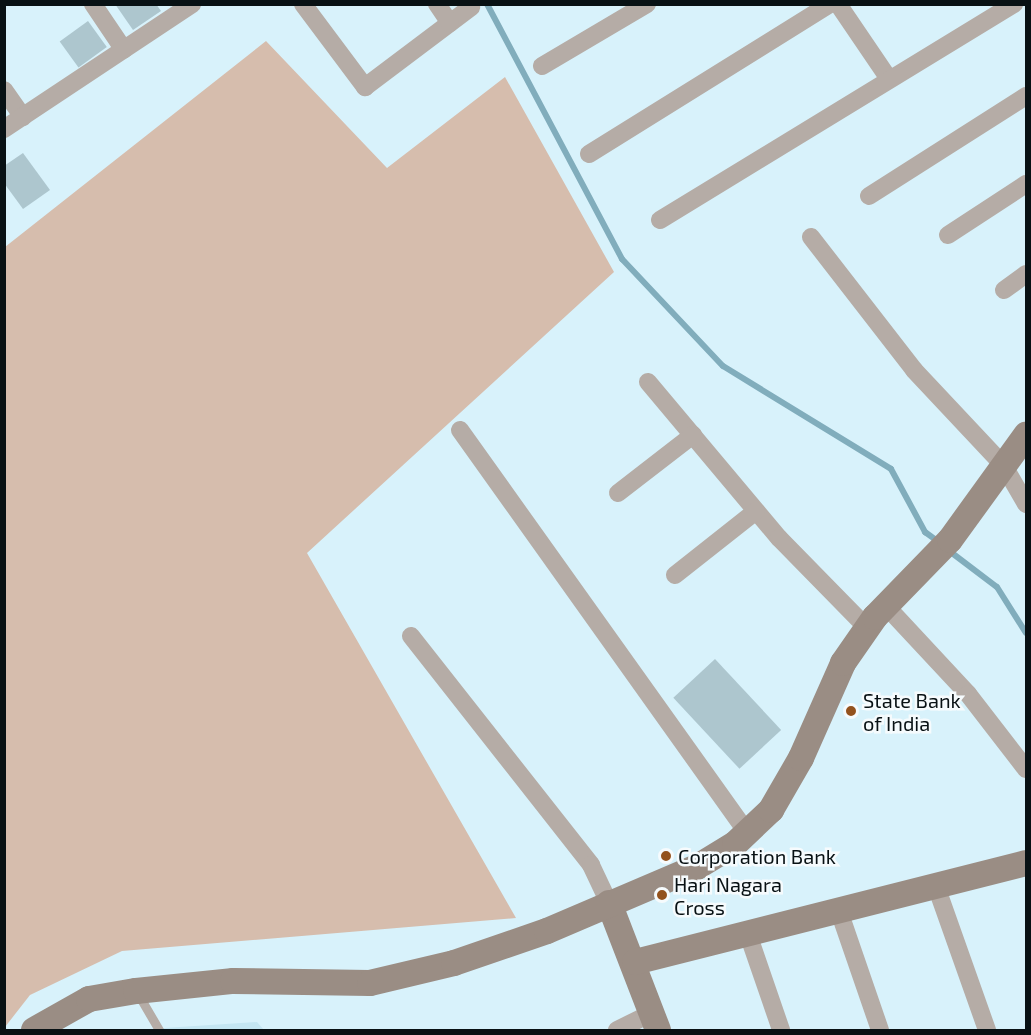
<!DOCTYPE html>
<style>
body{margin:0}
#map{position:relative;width:1031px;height:1035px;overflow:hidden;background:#d8f2fb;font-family:"Exo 2",sans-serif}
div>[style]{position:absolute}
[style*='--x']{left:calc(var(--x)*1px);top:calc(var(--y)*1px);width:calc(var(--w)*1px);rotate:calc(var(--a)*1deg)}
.built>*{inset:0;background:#c4e6f2}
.green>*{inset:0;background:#d6bdad}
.stream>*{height:6px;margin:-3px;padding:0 3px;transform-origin:3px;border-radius:3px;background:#81adbc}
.building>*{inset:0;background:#adc6ce;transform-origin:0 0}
.lane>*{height:9px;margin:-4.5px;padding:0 4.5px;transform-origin:4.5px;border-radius:4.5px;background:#b5aca6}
.street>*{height:18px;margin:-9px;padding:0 9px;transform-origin:9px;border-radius:9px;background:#b5aca6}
.secondary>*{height:26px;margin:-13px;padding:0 13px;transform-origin:13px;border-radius:13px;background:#9a8d84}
.dots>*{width:16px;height:16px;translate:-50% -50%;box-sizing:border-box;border:3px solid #f6fbfd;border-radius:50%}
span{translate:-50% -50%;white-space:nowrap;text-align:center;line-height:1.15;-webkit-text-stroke:5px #f6fbfd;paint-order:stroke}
.poi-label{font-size:20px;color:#081114}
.left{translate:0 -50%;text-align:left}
.frame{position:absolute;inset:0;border:6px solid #081114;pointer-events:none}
</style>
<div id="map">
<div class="built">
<div style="clip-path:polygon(257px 1022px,264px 1030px,134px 1030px)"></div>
</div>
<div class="green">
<div style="clip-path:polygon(266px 41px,387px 168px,505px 77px,614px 272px,307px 553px,516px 918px,122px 951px,30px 995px,5px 1027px,5px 247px)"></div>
</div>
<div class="stream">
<div style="--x:487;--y:4;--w:289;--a:62.1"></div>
<div style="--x:622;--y:259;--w:147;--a:46.7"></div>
<div style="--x:723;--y:366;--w:197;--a:31.5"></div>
<div style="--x:891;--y:469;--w:72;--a:61.6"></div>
<div style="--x:925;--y:532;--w:19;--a:36"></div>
<div style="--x:948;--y:550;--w:61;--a:37.1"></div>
<div style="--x:997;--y:587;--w:54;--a:57.8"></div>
</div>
<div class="building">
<div style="clip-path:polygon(115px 4px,156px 4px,161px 11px,133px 30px)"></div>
<div style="left:88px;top:21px;width:32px;height:35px;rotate:54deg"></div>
<div style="clip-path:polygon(23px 153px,50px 190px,23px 209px,4px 183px,4px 166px)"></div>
<div style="left:715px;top:659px;width:97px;height:57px;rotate:47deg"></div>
</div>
<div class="lane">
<div style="--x:138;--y:994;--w:42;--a:59.7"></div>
</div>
<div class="street">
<div style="--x:93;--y:4;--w:55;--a:56"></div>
<div style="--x:303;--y:4;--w:104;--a:53.2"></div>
<div style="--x:365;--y:87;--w:133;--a:-37"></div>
<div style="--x:437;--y:4;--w:23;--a:56"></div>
<div style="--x:838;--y:4;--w:91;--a:55.8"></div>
<div style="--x:542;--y:66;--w:122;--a:-30.6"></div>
<div style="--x:4;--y:90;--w:33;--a:55"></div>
<div style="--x:4;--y:129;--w:226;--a:-33.6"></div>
<div style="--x:589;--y:154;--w:284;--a:-31.9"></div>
<div style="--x:869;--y:196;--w:186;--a:-32.5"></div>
<div style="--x:660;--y:220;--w:415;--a:-31.4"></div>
<div style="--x:948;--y:235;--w:93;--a:-33.2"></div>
<div style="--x:811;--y:237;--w:168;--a:52.2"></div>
<div style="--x:914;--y:370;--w:132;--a:46.8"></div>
<div style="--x:1004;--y:466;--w:44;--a:59.9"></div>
<div style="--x:1004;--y:290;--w:27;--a:-36"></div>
<div style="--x:648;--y:382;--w:204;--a:50"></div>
<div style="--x:779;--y:538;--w:126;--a:45.6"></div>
<div style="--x:460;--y:430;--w:494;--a:54.5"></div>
<div style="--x:618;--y:493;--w:95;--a:-37.7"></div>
<div style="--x:675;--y:575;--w:103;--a:-38.3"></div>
<div style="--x:887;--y:607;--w:119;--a:47"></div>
<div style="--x:968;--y:694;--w:95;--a:52.3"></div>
<div style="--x:411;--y:636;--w:291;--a:51.8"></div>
<div style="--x:591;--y:865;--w:42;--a:64.7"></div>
<div style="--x:936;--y:886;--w:153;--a:70.5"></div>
<div style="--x:839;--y:911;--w:126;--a:71"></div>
<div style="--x:748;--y:934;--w:102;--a:71"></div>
<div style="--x:617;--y:1030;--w:39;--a:-26"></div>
</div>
<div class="secondary">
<div style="--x:609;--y:903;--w:136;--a:68.9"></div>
<div style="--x:635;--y:962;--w:403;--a:-14.2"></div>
<div style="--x:34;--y:1030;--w:63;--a:-29.4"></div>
<div style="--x:89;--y:999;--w:48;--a:-9.7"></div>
<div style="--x:136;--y:991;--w:98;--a:-5.9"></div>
<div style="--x:233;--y:981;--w:137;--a:0.8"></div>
<div style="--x:370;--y:983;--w:86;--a:-13.4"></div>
<div style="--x:454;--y:963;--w:98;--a:-19"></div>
<div style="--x:547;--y:931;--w:163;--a:-23.1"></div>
<div style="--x:697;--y:867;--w:44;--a:-31.2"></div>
<div style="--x:735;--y:844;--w:50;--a:-43.4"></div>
<div style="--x:771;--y:810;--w:60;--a:-60"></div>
<div style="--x:801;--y:758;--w:104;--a:-66.1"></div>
<div style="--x:843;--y:663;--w:56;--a:-55.2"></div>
<div style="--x:875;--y:617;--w:107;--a:-45.8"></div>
<div style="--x:950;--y:540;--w:130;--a:-54.1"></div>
</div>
<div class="dots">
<div style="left:851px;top:711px;background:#93521d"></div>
<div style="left:666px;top:856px;background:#93521d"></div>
<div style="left:662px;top:895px;background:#93521d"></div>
</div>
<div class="poi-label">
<span class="left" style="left:863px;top:712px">State Bank<br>of India</span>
<span class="left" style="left:678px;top:856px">Corporation Bank</span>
<span class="left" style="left:674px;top:896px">Hari Nagara<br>Cross</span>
</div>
<div class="frame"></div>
</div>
